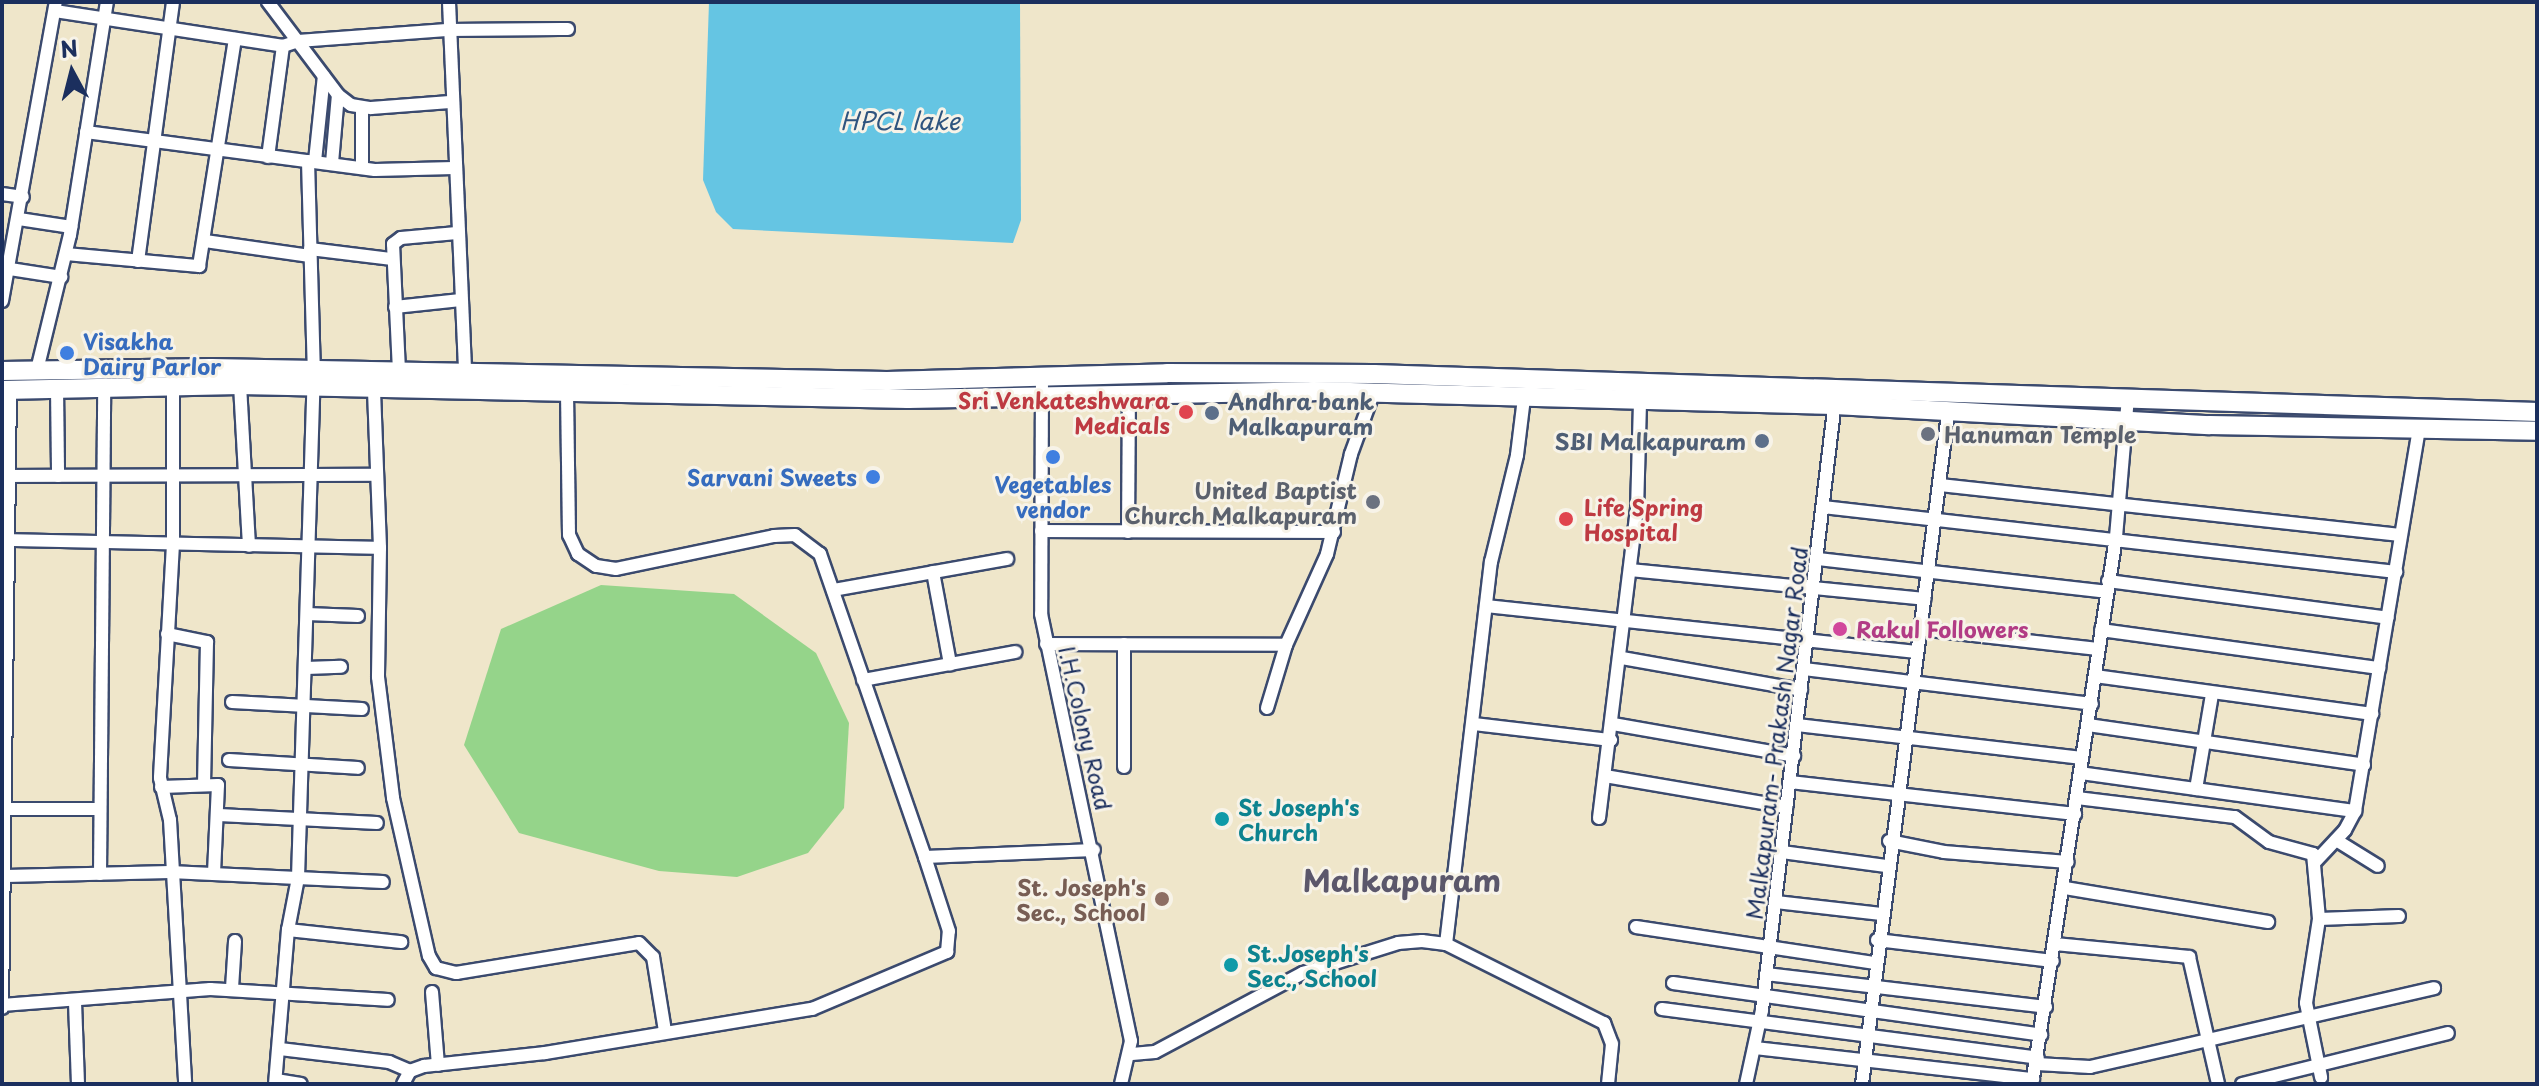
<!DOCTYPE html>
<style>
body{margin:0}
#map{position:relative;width:2539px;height:1086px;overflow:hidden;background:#efe6ca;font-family:"Playpen Sans",sans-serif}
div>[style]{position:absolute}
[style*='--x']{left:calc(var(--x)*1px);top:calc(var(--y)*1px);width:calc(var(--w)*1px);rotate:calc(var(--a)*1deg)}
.green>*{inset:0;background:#95d48a}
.water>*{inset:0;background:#65c5e3}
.roads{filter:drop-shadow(2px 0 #3b4a6e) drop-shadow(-2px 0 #3b4a6e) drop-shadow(0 2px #3b4a6e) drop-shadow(0 -2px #3b4a6e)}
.street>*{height:12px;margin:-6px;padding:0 6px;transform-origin:6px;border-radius:6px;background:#fff}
.secondary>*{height:18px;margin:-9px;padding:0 9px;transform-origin:9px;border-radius:9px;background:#fff}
.dots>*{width:22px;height:22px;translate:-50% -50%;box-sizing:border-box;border:4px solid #f7f3e8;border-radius:50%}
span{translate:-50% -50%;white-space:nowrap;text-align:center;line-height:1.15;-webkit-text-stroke:6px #f7f3e8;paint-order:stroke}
.shop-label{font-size:22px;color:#366cbe;font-weight:700}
.left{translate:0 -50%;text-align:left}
.right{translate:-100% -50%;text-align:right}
.health-label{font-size:22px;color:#be3a42;font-weight:700}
.service-label{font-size:22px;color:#4e5e75;font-weight:700}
.worship-label{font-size:22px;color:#5b616d;font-weight:700}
.hotel-label{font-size:22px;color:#b23c85;font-weight:700}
.street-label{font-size:22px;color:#1b2f5e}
.culture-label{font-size:22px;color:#0d838f;font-weight:700}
.education-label{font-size:22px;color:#785e54;font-weight:700}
.water-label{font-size:24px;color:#2e547f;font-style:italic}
.district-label{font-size:30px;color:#5b576b;font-weight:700}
.frame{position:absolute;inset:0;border:4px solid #1b2f5e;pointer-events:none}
.north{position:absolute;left:32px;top:32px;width:80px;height:80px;-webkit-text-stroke:6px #f7f3e8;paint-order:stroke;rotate:353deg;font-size:22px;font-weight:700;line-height:32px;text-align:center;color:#1b2f5e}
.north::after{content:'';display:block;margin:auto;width:28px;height:36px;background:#1b2f5e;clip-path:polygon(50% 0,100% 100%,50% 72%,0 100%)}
</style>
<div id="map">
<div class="green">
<div style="clip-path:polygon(601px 585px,734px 594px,816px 653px,849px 723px,844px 808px,808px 853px,737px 877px,659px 871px,519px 833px,464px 745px,501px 629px)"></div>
</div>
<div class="water">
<div style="clip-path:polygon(709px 2px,1020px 2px,1021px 220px,1013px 243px,733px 229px,716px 212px,703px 180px)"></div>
</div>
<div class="roads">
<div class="street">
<div style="--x:268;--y:2;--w:116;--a:53"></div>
<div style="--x:338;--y:95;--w:16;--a:38"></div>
<div style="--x:351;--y:105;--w:20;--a:9"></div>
<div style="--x:371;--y:108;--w:79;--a:-4.3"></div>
<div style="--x:449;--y:2;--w:370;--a:87.5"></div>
<div style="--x:55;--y:11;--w:231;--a:8.7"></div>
<div style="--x:283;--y:46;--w:16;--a:-18"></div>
<div style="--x:298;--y:41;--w:149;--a:-4.2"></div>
<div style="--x:447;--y:30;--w:121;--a:-0.5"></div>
<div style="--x:86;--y:132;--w:291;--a:7.5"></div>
<div style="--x:375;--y:170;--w:79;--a:-1.5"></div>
<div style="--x:268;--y:157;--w:112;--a:-82.3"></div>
<div style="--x:308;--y:161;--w:210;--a:88.4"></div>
<div style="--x:315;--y:161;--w:85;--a:-84"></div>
<div style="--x:332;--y:163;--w:68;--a:-85"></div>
<div style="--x:362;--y:168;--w:60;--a:-90"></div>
<div style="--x:2;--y:194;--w:21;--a:8"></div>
<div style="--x:19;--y:219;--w:53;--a:8.7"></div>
<div style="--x:205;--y:241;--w:106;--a:8.1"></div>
<div style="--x:310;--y:249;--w:83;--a:7"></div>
<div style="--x:66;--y:254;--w:134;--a:5.2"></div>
<div style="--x:199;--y:266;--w:230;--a:-81"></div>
<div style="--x:138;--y:261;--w:261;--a:-82.3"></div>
<div style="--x:10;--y:269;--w:52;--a:8.9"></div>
<div style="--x:2;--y:301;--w:304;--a:-79.8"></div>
<div style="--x:395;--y:307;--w:66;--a:-6.1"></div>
<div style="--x:37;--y:370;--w:139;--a:-76.3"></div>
<div style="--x:70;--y:235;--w:236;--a:-81"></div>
<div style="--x:399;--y:371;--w:127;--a:-92.7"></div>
<div style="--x:393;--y:244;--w:10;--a:-37"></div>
<div style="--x:401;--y:238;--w:56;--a:-5.1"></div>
<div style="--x:1042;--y:375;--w:239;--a:90.2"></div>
<div style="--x:1041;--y:614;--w:436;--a:78.1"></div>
<div style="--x:1131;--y:1041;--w:44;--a:103.1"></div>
<div style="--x:173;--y:385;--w:159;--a:90"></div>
<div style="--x:173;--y:544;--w:234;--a:93.2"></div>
<div style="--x:160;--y:778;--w:43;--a:76.6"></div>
<div style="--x:170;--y:820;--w:264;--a:86.7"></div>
<div style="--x:240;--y:385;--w:161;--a:86.8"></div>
<div style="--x:57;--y:388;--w:88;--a:89.3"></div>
<div style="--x:374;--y:391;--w:157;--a:87.8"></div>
<div style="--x:380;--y:548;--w:129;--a:90.9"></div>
<div style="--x:378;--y:677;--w:122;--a:82.9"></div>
<div style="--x:393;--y:798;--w:162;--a:77.2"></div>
<div style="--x:429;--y:956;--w:14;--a:60"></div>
<div style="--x:436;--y:968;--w:21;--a:14"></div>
<div style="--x:456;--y:973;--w:185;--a:-9.3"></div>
<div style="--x:639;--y:943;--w:20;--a:45"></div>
<div style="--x:653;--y:957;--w:75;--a:80.8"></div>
<div style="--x:2;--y:476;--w:375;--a:-0.2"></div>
<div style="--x:1940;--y:485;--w:463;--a:6.2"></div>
<div style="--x:1823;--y:507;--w:577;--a:6.47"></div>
<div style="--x:1041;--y:531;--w:293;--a:0.2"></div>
<div style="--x:1128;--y:532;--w:138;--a:-89.6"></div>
<div style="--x:8;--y:540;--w:372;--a:1.2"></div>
<div style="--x:1818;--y:559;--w:290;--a:6.5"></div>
<div style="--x:1630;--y:570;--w:296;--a:5.6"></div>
<div style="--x:933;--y:572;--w:94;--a:79.5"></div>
<div style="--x:2108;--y:581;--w:282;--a:7.5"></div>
<div style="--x:833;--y:590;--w:177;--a:-10.1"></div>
<div style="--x:1486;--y:606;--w:433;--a:6.1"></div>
<div style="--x:307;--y:614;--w:51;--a:2.2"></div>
<div style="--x:1920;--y:629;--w:179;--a:6.4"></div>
<div style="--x:2101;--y:630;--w:281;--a:7.8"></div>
<div style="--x:167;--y:634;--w:41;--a:11.3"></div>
<div style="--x:207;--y:642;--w:142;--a:91.2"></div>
<div style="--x:1046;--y:644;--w:240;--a:0.2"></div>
<div style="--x:1124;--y:644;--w:123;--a:90"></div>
<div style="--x:1622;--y:658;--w:182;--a:10.1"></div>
<div style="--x:306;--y:668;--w:35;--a:-2"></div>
<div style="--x:1804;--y:669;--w:290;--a:6.9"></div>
<div style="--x:2095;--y:676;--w:280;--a:7.8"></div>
<div style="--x:863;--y:680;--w:155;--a:-10.4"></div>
<div style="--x:232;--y:702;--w:130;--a:3.1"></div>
<div style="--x:1267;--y:708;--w:66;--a:-73.2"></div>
<div style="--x:1286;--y:645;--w:100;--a:-65.7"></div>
<div style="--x:1327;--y:554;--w:103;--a:-76.5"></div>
<div style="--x:1351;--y:454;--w:64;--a:-69.9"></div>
<div style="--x:1474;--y:724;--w:138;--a:6.7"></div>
<div style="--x:1613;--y:724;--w:184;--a:10"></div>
<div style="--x:1797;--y:725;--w:287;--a:6.6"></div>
<div style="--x:2088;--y:725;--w:279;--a:8.2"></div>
<div style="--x:229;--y:760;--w:129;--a:3.5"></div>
<div style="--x:2080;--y:773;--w:278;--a:7.9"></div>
<div style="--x:1605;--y:776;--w:184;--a:9.7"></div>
<div style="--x:1790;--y:782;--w:287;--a:6.4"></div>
<div style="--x:161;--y:787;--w:57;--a:-2"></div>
<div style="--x:218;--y:785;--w:89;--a:92.6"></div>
<div style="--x:2196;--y:789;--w:96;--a:-80.4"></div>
<div style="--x:2077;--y:798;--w:159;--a:6.9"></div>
<div style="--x:2235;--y:817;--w:42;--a:36.3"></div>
<div style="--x:2269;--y:842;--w:46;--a:15.3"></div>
<div style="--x:2313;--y:854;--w:65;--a:84.7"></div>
<div style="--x:2319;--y:919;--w:85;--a:98.8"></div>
<div style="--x:2306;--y:1003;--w:76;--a:78.5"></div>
<div style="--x:6;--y:809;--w:94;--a:0"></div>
<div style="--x:219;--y:815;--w:158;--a:2.9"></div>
<div style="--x:1599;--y:818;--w:310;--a:-83"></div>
<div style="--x:1637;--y:510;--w:109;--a:-88.4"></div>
<div style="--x:2336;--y:840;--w:49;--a:31.8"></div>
<div style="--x:1889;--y:841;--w:56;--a:11.3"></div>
<div style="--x:1944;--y:852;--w:124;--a:4.6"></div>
<div style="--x:1782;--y:852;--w:105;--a:7.7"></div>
<div style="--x:925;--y:857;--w:169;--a:-2.4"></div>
<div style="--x:2316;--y:861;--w:42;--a:-46.9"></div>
<div style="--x:2345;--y:830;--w:21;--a:-62"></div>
<div style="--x:2355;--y:811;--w:387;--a:-80.5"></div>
<div style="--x:100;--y:874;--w:487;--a:-89.5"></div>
<div style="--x:6;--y:876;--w:164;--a:-1.4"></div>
<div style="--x:170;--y:872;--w:213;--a:2.7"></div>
<div style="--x:2065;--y:888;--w:206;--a:9.5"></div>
<div style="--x:1776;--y:902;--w:106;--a:6.5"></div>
<div style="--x:2319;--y:919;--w:80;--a:-2.1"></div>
<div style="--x:1636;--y:927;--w:242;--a:8.6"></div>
<div style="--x:288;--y:930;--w:114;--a:6.1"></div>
<div style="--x:1877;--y:940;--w:177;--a:6.8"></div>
<div style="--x:1446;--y:944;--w:385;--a:-83.3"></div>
<div style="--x:1491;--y:562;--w:110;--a:-76.3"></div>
<div style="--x:1517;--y:455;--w:57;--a:-83"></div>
<div style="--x:2055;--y:944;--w:135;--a:5.5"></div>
<div style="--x:2189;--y:957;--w:130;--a:77.1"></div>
<div style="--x:1766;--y:974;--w:282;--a:6.7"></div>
<div style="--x:1673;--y:983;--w:372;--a:8"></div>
<div style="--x:232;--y:988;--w:47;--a:-86.3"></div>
<div style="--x:432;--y:992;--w:73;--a:85.3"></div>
<div style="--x:75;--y:1002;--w:82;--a:87.9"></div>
<div style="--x:2;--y:1005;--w:209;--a:-4.4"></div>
<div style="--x:210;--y:989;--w:178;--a:3.5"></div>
<div style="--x:2;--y:1008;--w:618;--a:-89.26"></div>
<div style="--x:1662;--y:1009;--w:379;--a:7.4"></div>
<div style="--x:1755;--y:1048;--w:280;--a:6.4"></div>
<div style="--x:280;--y:1049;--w:110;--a:6.8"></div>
<div style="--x:389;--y:1062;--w:23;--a:23"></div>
<div style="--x:1132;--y:1054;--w:23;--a:-5"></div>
<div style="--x:1155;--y:1052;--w:168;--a:-28.1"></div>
<div style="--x:1303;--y:973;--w:100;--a:-17.5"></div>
<div style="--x:1398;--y:943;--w:24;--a:-5"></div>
<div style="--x:1422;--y:941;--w:24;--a:7"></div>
<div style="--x:1446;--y:944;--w:177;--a:26.6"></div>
<div style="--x:1604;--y:1023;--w:22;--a:69"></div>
<div style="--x:1612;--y:1044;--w:40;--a:95.7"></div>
<div style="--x:2037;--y:1064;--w:53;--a:3.2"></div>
<div style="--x:2090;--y:1067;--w:353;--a:-12.9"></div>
<div style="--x:276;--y:1080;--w:25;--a:9"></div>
<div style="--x:275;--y:1084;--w:155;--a:-85.2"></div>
<div style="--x:288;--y:930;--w:53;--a:-79.1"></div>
<div style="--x:298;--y:878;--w:490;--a:-88.2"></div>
<div style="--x:403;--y:1084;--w:15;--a:-62"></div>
<div style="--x:410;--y:1071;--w:15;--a:-20"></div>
<div style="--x:424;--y:1066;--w:122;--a:-6.1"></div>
<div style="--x:545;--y:1053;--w:271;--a:-9.4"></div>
<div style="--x:812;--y:1009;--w:147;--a:-22.9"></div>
<div style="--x:947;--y:952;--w:21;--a:-85"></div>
<div style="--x:949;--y:931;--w:78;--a:-108"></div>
<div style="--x:925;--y:857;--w:321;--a:-109.1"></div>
<div style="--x:820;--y:554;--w:31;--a:-143"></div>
<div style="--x:795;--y:535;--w:21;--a:177"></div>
<div style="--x:774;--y:536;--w:161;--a:168.2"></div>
<div style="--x:616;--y:569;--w:20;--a:-171"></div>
<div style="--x:596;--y:566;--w:22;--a:-146"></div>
<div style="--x:578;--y:554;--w:21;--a:-115"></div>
<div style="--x:569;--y:535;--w:147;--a:-90.8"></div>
<div style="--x:1746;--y:1084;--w:76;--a:-77.8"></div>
<div style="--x:1762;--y:1010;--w:613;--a:-83.16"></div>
<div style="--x:1862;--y:1084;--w:675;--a:-82.69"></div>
<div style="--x:2032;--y:1084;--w:553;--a:-81.27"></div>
<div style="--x:2116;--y:537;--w:141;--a:-85.1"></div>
<div style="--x:2242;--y:1084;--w:212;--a:-13.9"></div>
</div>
<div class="secondary">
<div style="--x:2;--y:371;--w:209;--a:-0.8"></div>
<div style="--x:211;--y:368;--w:676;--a:1.1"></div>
<div style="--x:887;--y:381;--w:280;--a:-1.6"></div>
<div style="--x:1167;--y:373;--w:207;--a:0.3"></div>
<div style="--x:1374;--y:374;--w:1164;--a:1.87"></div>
<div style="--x:2;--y:390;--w:238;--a:-1.2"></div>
<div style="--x:240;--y:385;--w:668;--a:1.2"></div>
<div style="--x:908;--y:399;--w:405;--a:-1.1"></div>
<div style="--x:1313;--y:391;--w:522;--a:1.54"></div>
<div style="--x:1835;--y:405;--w:375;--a:3.1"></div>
<div style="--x:2209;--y:425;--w:328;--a:1"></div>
</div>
</div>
<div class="dots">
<div style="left:67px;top:353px;background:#3f7fe0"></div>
<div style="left:1186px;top:412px;background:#e0444e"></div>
<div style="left:1212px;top:413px;background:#5c6f8a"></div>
<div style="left:1928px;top:434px;background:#6b7280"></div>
<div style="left:1762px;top:441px;background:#5c6f8a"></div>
<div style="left:1053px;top:457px;background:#3f7fe0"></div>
<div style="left:873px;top:477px;background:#3f7fe0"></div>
<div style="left:1373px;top:502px;background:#6b7280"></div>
<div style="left:1566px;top:519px;background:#e0444e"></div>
<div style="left:1840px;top:629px;background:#d1479c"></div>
<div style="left:1222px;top:819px;background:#0f9aa8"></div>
<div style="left:1162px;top:899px;background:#8d6e63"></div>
<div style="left:1231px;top:965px;background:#0f9aa8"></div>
</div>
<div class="shop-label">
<span class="left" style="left:83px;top:353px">Visakha<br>Dairy Parlor</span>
<span class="right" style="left:857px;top:477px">Sarvani Sweets</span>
<span style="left:1053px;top:496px">Vegetables<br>vendor</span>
</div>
<div class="health-label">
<span class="right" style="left:1170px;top:412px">Sri Venkateshwara<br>Medicals</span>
<span class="left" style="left:1584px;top:519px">Life Spring<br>Hospital</span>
</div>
<div class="service-label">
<span class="left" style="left:1228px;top:413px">Andhra bank<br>Malkapuram</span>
<span class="right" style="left:1746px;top:441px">SBI Malkapuram</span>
</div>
<div class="worship-label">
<span class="left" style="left:1944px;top:434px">Hanuman Temple</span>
<span class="right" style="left:1357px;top:502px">United Baptist<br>Church Malkapuram</span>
</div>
<div class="hotel-label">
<span class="left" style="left:1856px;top:629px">Rakul Followers</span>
</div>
<div class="street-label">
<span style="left:1086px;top:728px;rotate:77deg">I.H.Colony Road</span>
<span style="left:1776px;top:733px;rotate:-83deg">Malkapuram- Prakash Nagar Road</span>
</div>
<div class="culture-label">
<span class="left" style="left:1238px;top:819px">St Joseph's<br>Church</span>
<span class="left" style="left:1247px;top:965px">St.Joseph's<br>Sec., School</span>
</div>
<div class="education-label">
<span class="right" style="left:1146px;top:899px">St. Joseph's<br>Sec., School</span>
</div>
<div class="water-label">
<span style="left:900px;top:121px">HPCL lake</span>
</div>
<div class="district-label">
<span style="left:1402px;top:880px">Malkapuram</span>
</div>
<div class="frame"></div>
<div class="north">N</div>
</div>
